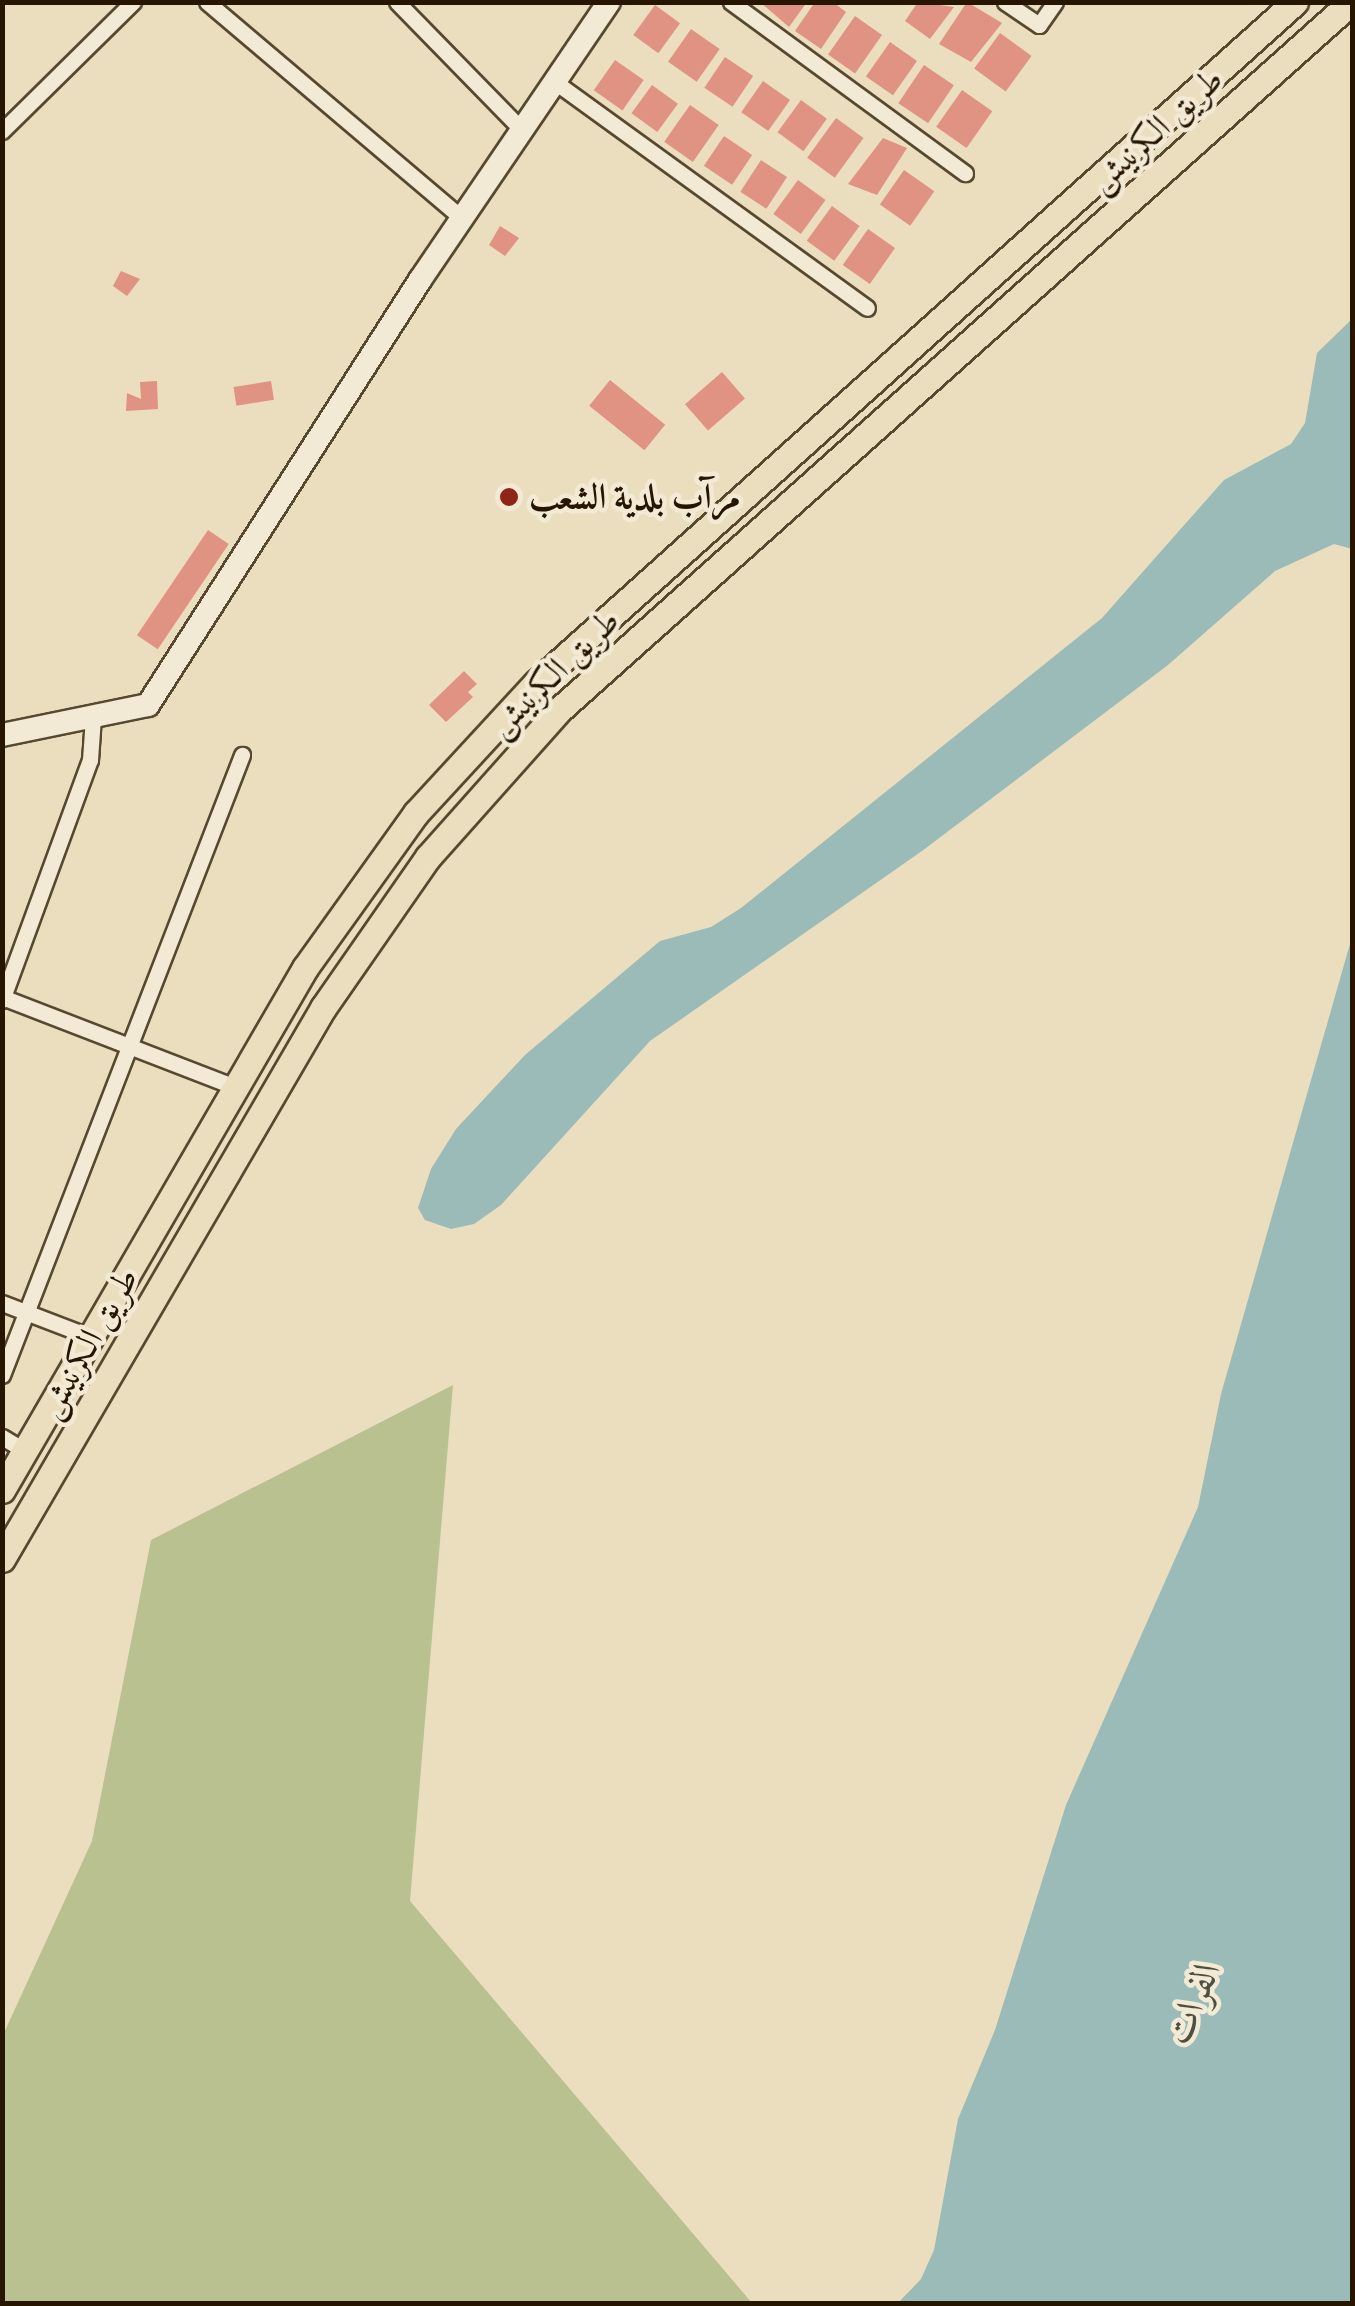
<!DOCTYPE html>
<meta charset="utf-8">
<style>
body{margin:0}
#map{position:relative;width:1355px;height:2306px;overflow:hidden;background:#ebdebe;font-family:"IM FELL Great Primer",Amiri,serif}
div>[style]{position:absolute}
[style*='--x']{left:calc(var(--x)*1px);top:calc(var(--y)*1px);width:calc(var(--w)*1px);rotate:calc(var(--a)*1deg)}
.green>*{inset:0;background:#bac190}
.water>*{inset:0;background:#9bbbb9}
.building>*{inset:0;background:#e09283;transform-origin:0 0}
.roads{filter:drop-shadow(2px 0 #574830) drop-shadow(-2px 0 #574830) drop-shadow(0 2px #574830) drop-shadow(0 -2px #574830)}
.street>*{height:15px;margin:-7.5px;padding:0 7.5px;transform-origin:7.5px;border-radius:7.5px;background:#f2ead5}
.secondary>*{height:22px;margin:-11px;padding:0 11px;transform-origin:11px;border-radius:11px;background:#f2ead5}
.primary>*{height:25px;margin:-12.5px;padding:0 12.5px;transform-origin:12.5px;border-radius:12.5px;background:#ebdebe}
.dots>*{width:28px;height:28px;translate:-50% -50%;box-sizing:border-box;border:5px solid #f2ead5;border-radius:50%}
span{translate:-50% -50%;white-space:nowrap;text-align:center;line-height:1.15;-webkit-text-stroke:9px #f2ead5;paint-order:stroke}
.street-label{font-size:35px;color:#261600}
.poi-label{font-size:35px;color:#261600;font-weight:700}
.left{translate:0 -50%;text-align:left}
.water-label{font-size:38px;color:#4f5041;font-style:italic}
.frame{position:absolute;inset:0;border:5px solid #261600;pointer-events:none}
</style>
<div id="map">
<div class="green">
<div style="clip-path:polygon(453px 1385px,410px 1901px,752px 2303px,3px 2303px,3px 2035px,92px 1841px,151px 1540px)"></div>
</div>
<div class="water">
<div style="clip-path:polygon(1352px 319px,1352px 549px,1334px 544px,1275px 571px,1168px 665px,922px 851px,650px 1041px,501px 1205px,474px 1224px,451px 1229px,425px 1220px,418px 1208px,431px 1169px,456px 1129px,525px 1055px,660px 941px,711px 927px,741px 908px,1102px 618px,1224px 480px,1291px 444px,1305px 423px,1317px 353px)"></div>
<div style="clip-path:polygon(1352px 937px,1352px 2303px,898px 2303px,921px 2279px,934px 2250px,958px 2119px,995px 2030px,1066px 1805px,1198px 1507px,1221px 1394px)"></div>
</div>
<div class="building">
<div style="clip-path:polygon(760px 2px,807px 2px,789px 27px)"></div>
<div style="clip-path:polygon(815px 2px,833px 2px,846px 12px,821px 49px,795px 31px)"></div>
<div style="clip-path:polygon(918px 2px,954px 7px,930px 39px,905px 21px)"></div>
<div style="clip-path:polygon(967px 2px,1002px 23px,971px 62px,939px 44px)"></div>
<div style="left:655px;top:5px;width:31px;height:37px;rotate:36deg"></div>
<div style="left:855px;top:16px;width:33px;height:47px;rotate:35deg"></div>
<div style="left:691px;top:29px;width:35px;height:40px;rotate:35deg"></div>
<div style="left:1000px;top:33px;width:39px;height:44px;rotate:36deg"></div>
<div style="left:890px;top:42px;width:33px;height:42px;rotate:35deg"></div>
<div style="left:725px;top:57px;width:34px;height:37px;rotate:34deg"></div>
<div style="left:615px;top:60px;width:35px;height:37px;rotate:35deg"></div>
<div style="left:924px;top:65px;width:36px;height:46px;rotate:34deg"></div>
<div style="left:763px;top:81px;width:33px;height:38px;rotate:35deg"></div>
<div style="left:652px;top:85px;width:32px;height:35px;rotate:36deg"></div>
<div style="left:962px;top:90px;width:37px;height:45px;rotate:35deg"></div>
<div style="left:801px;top:100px;width:32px;height:40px;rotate:36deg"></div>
<div style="left:690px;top:105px;width:35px;height:45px;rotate:35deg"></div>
<div style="left:836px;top:118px;width:34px;height:49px;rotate:36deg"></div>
<div style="left:724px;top:136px;width:34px;height:36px;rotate:34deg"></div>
<div style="clip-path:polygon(883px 138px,907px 148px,877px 195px,848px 184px)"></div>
<div style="left:761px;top:160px;width:31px;height:38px;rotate:33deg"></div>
<div style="left:904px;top:170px;width:37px;height:42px;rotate:35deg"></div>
<div style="left:798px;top:180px;width:34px;height:42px;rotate:36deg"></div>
<div style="left:832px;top:206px;width:34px;height:43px;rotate:36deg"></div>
<div style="clip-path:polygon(500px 226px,519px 238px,505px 256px,489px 245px)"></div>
<div style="left:868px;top:229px;width:33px;height:44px;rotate:35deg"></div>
<div style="clip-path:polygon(121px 271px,140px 279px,127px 296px,113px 286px)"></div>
<div style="left:722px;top:372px;width:35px;height:49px;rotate:49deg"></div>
<div style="left:610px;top:380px;width:71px;height:33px;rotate:39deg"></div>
<div style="clip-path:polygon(157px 381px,158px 409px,126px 411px,127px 393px,141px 399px,140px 382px)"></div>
<div style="left:271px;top:381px;width:19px;height:38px;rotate:81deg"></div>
<div style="left:208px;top:530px;width:25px;height:127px;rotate:34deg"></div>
<div style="clip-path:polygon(464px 671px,477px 684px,468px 692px,473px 697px,446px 722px,429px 705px)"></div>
</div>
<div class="roads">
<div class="street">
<div style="--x:207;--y:2;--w:334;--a:40.3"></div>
<div style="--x:397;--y:2;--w:179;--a:45.7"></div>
<div style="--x:731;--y:2;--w:290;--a:36.2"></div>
<div style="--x:1005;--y:2;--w:41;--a:34.1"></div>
<div style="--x:1039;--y:25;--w:28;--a:-55"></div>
<div style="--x:555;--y:82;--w:385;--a:35.9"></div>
<div style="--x:2;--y:131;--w:184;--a:-44.6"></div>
<div style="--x:2;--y:997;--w:250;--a:21.1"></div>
<div style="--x:2;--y:1000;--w:256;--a:-69.9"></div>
<div style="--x:90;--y:760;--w:39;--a:-86"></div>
<div style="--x:2;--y:1303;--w:95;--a:20.9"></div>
<div style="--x:2;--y:1375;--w:665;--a:-68.84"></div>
<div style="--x:2;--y:1437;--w:27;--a:31"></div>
</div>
<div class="secondary">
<div style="--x:2;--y:735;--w:149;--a:-11.6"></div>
<div style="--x:148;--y:705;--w:505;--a:-57.38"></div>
<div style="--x:420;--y:280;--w:336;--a:-55.8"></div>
</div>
<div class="primary">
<div style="--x:2;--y:1490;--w:604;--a:-59.87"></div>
<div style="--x:305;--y:968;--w:191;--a:-54.4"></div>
<div style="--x:416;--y:813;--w:177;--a:-47.3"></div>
<div style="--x:536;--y:683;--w:1020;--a:-41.9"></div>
<div style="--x:2;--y:1559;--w:638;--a:-59.78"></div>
<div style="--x:323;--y:1008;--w:184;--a:-55.2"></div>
<div style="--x:428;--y:857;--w:197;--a:-48.3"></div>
<div style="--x:559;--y:710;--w:1062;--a:-41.79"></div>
</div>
</div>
<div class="dots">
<div style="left:509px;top:497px;background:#8f2418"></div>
</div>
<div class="street-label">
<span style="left:1156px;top:130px;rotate:-42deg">طريق الكرنيش</span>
<span style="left:554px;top:673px;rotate:-44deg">طريق الكرنيش</span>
<span style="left:88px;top:1343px;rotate:-60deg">طريق الكرنيش</span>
</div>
<div class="poi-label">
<span class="left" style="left:529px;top:497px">مرآب بلدية الشعب</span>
</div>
<div class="water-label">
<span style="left:1193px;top:2002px;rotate:-67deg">الفرات</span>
</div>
<div class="frame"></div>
</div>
